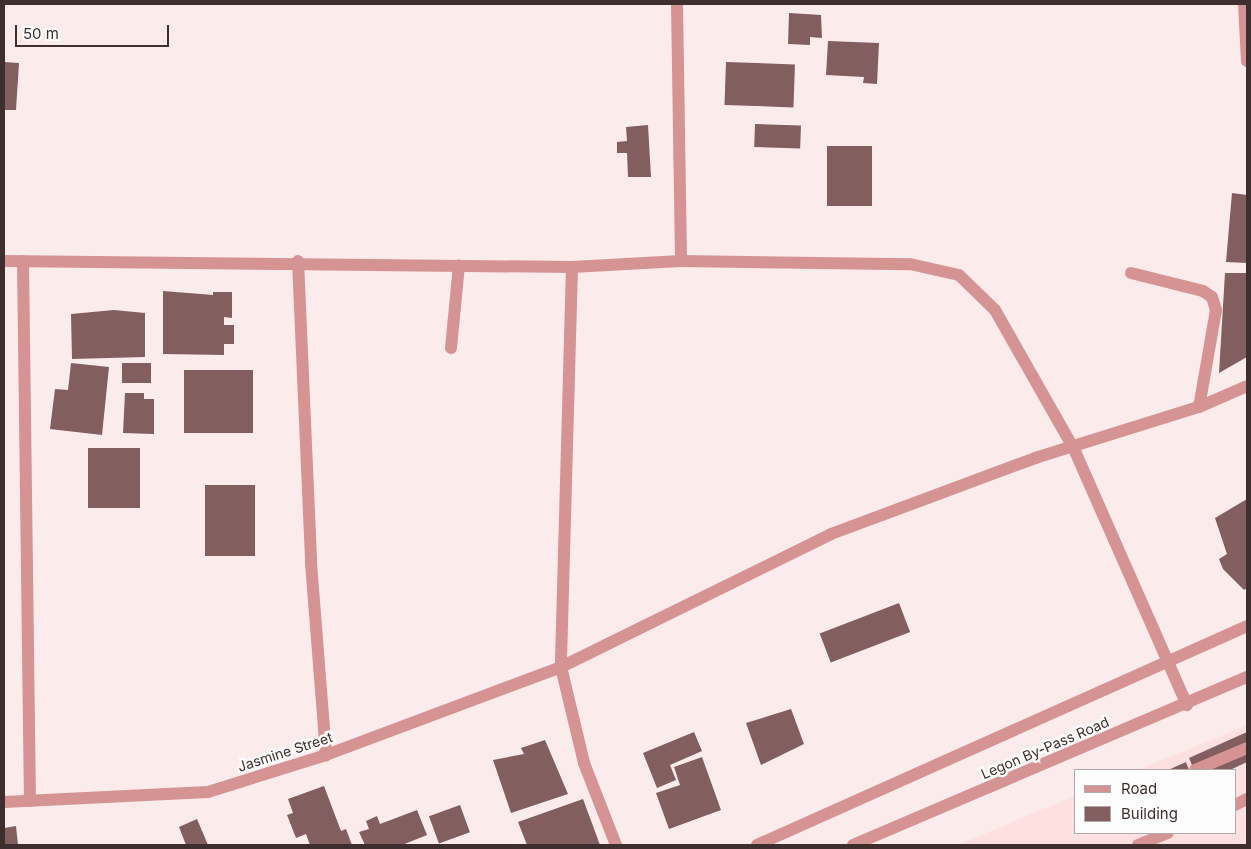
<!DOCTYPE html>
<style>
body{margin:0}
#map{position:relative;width:1251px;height:849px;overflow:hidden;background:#fcebeb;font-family:Inter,sans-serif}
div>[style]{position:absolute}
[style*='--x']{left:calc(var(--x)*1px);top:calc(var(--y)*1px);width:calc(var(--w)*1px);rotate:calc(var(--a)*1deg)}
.built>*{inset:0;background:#ffe0e0}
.building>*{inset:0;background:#825e5f;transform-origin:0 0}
.minor>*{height:12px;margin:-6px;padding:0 6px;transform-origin:6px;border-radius:6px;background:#d59394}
span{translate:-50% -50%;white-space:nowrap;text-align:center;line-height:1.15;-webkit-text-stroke:5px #fdfdfd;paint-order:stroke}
.street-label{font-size:14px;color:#3e2e2e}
.frame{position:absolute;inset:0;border:5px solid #3e2e2e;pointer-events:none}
.legend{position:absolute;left:1074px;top:769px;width:162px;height:65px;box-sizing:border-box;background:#fdfdfd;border:1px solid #b1aaaa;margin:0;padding:6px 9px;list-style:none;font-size:15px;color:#3e2e2e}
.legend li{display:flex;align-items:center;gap:10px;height:25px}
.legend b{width:25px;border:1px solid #b1aaaa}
.scale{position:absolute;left:15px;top:25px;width:154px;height:22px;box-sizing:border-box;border:2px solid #3e2e2e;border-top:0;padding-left:6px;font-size:15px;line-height:18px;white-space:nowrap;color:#3e2e2e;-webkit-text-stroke:4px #fdfdfd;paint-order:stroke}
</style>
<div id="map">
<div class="built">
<div style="clip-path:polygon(1247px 725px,1247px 845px,957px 845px,1075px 796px,1075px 833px,1235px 833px,1235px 770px,1138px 770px)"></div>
</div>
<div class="building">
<div style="clip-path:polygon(789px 13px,821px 15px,822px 38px,810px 37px,810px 45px,788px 44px)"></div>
<div style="clip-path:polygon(828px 41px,879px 43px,877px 84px,863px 83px,864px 77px,826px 75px)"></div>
<div style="clip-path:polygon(4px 62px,19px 63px,16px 110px,4px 110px)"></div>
<div style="left:726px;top:62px;width:69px;height:43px;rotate:2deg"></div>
<div style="left:755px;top:124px;width:46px;height:23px;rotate:2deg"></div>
<div style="clip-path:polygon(648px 125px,651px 177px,628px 177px,627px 153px,617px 153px,617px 142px,627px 141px,626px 127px)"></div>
<div style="left:827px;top:146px;width:45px;height:60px"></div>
<div style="clip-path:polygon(1232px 193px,1247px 195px,1247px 263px,1226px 262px)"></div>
<div style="clip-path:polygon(1225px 273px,1247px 273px,1247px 357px,1219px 373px)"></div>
<div style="clip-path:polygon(163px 291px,213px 295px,213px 292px,232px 292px,232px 318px,224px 317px,224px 325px,234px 325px,234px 344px,224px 344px,224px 355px,163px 354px)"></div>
<div style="clip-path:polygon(114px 310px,145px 313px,145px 357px,72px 359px,71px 314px)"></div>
<div style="clip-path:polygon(71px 363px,109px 367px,102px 435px,50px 429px,55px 389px,68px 390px)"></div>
<div style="left:122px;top:363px;width:29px;height:20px"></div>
<div style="left:184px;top:370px;width:69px;height:63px"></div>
<div style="clip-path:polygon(125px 393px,144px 393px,144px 399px,154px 399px,154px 434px,123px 433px)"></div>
<div style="left:88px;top:448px;width:52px;height:60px"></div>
<div style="left:205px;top:485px;width:50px;height:71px"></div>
<div style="clip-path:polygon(1247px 499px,1247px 588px,1244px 590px,1223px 569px,1219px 559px,1227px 554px,1215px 518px)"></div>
<div style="left:899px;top:603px;width:31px;height:85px;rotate:69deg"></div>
<div style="clip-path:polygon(791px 709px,804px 744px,761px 765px,746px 723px)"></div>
<div style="clip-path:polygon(694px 732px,702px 751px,670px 765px,676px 780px,657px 788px,643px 753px)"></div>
<div style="clip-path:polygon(1247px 732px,1247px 762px,1230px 770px,1194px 770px,1189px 758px)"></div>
<div style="clip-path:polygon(545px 740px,568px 794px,511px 813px,493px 760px,524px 754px,521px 748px)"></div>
<div style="clip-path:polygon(702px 757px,721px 810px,669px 829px,656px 793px,680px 785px,674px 767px)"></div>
<div style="clip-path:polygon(1186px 762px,1189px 770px,1168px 770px)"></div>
<div style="clip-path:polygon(324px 786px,341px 831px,346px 829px,352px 845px,310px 845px,306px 834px,296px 838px,287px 815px,293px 813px,288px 799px)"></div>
<div style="clip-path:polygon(583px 799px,600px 845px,527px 845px,518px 822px)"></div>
<div style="left:460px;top:805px;width:29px;height:33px;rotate:70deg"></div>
<div style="clip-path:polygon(417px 810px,427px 835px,402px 845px,365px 845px,359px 832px,369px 829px,366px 821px,377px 816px,380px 824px)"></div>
<div style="clip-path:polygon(197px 819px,208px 845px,186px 845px,179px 827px)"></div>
<div style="clip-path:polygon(16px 826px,18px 845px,4px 845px,4px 828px)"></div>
</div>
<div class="minor">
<div style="--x:677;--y:4;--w:257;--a:89.1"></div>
<div style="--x:1244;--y:4;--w:57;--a:87"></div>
<div style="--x:4;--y:261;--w:568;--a:0.61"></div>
<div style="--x:572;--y:267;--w:109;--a:-3.2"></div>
<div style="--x:681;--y:261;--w:229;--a:0.8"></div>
<div style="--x:910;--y:264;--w:50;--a:12.7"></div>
<div style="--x:959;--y:275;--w:50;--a:44.2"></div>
<div style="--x:995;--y:310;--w:160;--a:60.4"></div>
<div style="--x:1074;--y:449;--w:280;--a:66.2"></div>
<div style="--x:23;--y:261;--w:540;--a:89.26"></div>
<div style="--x:298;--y:261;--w:302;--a:87.5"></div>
<div style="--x:311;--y:563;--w:193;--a:85.5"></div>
<div style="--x:572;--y:267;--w:400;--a:91.6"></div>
<div style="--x:561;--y:667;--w:99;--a:76.5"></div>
<div style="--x:584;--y:763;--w:88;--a:68.7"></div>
<div style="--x:1131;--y:273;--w:74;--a:14"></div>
<div style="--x:1203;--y:291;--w:11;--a:34"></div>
<div style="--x:1212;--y:297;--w:14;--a:73"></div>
<div style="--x:1216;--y:310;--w:98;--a:99.9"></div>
<div style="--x:451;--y:348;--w:83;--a:-84.5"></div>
<div style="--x:1195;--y:770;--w:56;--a:-22.9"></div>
<div style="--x:4;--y:802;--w:204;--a:-2.8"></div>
<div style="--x:208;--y:792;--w:124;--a:-17.4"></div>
<div style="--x:326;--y:755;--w:251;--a:-20.5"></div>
<div style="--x:561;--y:667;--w:301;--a:-26.2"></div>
<div style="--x:831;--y:534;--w:218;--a:-20.4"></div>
<div style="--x:1035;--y:458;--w:172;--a:-17.3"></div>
<div style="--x:1199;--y:407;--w:52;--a:-23.6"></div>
<div style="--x:1235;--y:805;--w:13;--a:-27"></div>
<div style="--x:757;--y:845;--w:537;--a:-24.08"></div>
<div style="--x:853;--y:845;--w:428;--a:-23.1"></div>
<div style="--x:1138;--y:845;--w:32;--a:-22"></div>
</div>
<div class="street-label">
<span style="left:1045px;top:748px;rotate:-23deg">Legon By-Pass Road</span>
<span style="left:285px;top:752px;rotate:-18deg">Jasmine Street</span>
</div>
<div class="frame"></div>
<ul class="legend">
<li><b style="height:6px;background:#d59394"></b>Road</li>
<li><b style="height:14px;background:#825e5f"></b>Building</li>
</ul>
<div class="scale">50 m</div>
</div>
